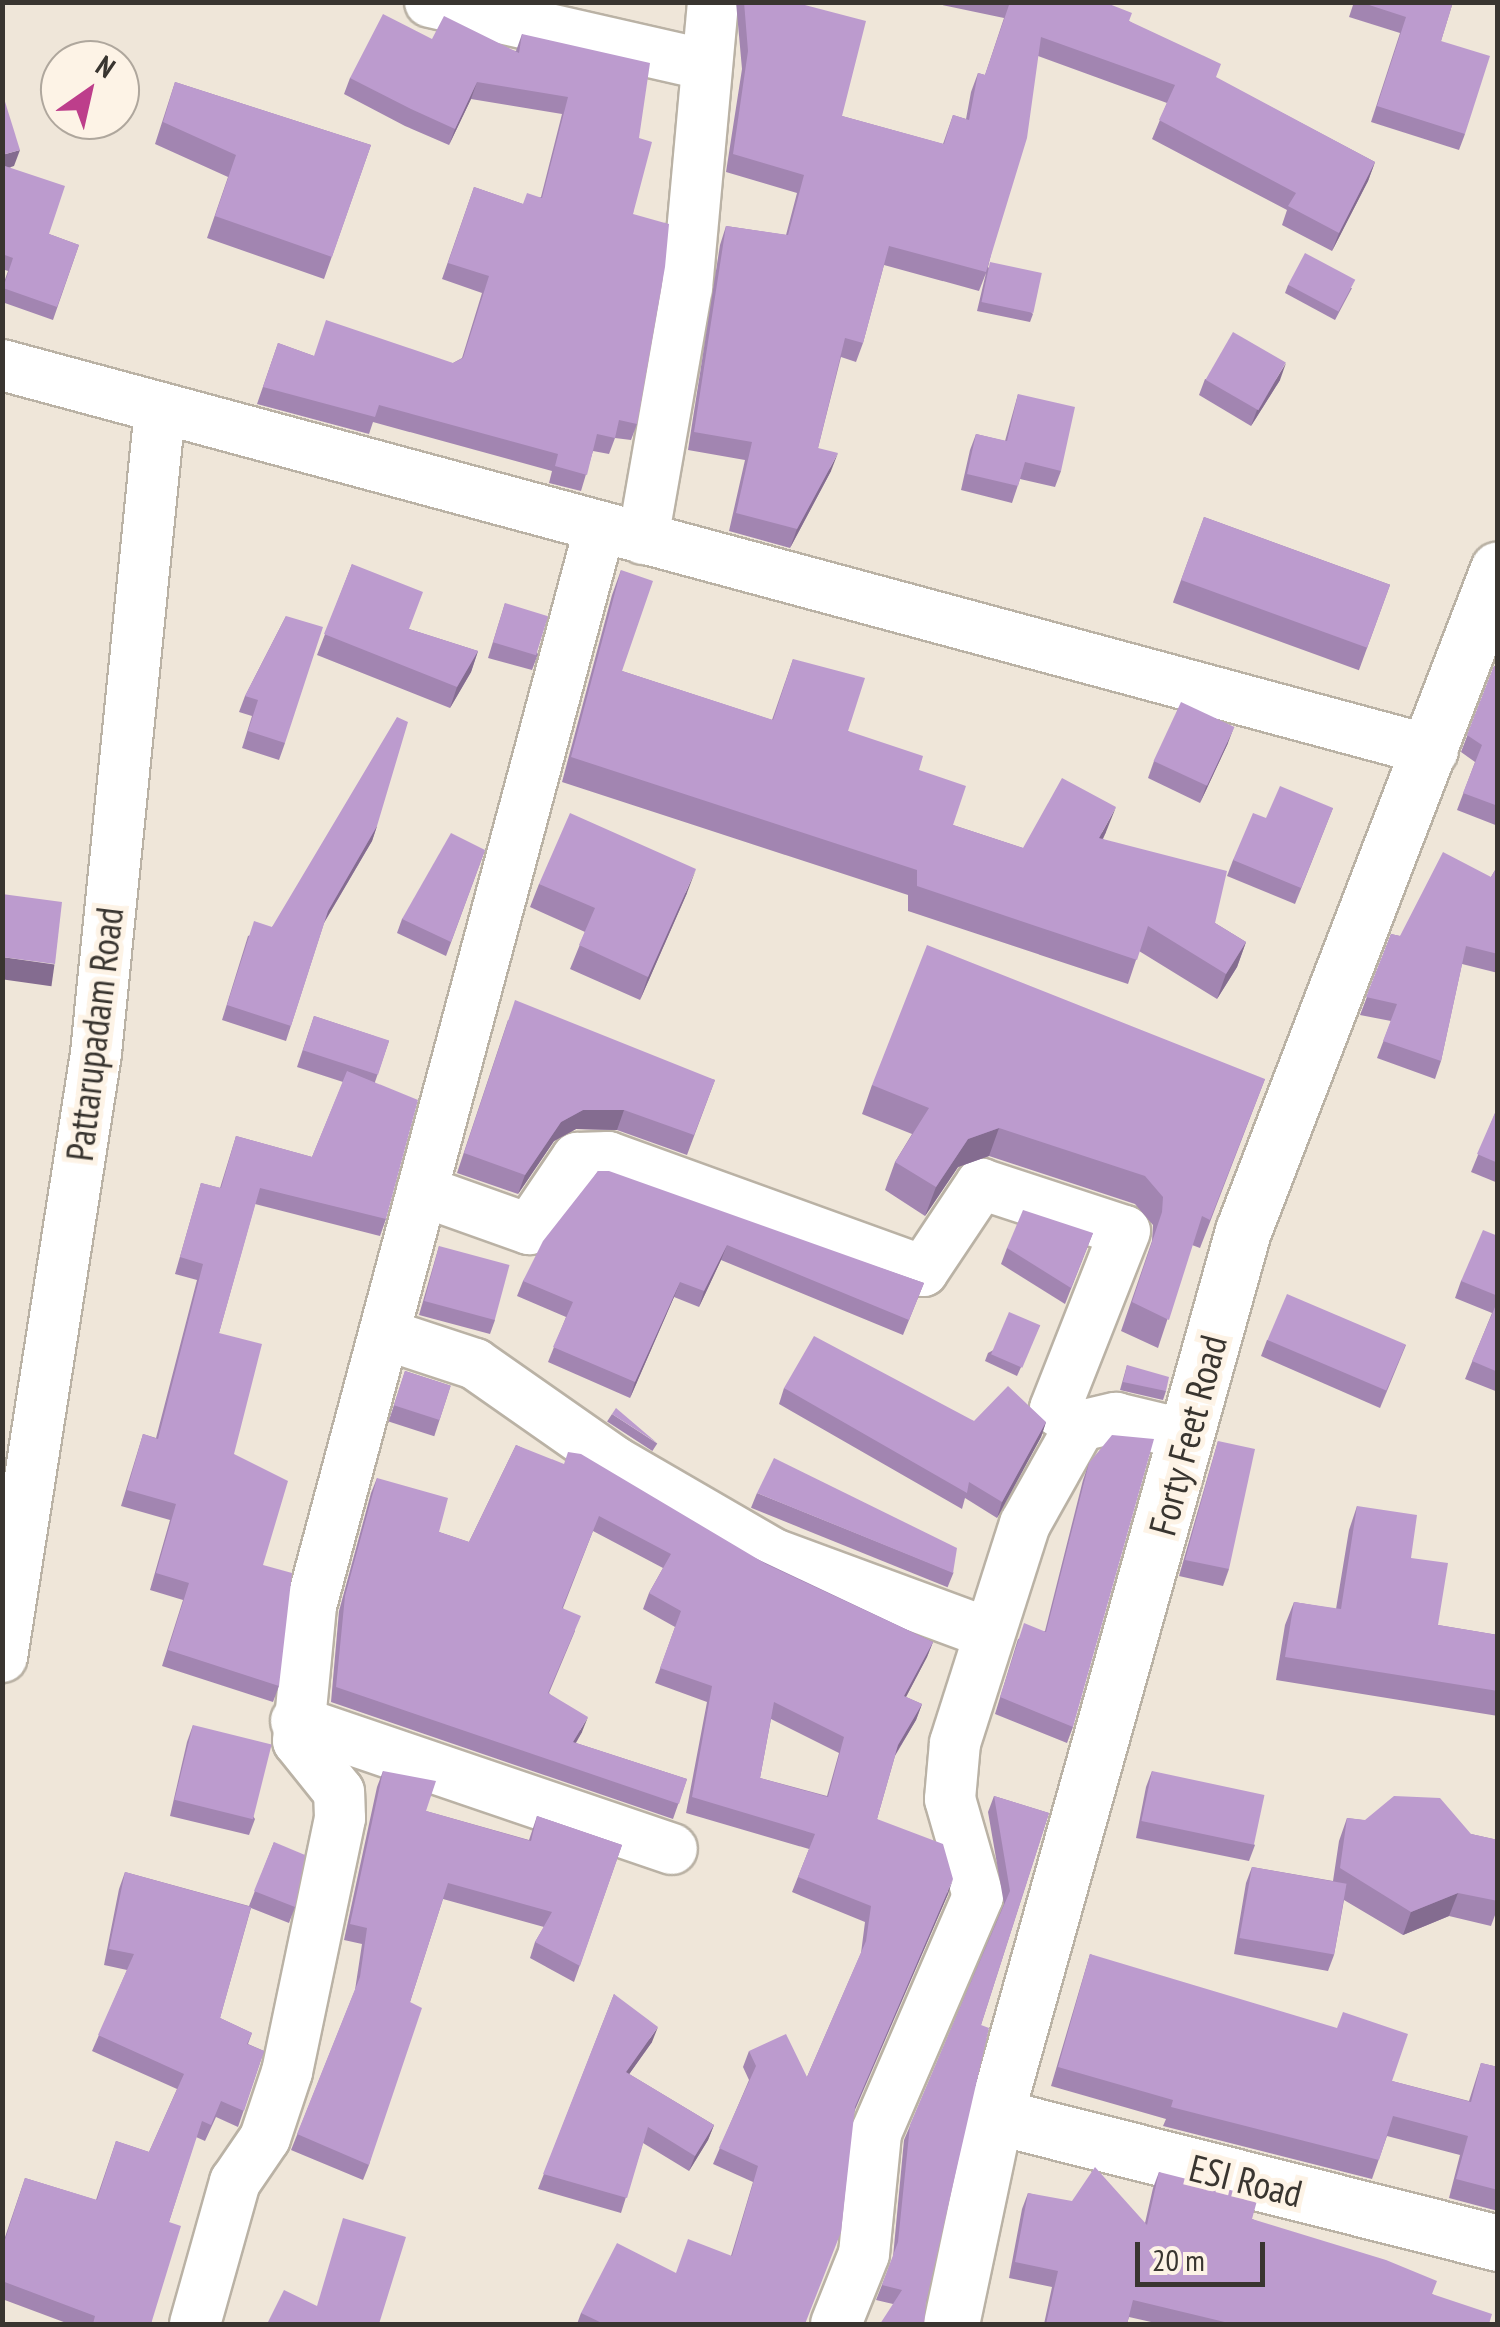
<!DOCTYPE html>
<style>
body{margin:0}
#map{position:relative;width:1500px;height:2327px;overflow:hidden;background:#efe6d9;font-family:"PT Sans Narrow",sans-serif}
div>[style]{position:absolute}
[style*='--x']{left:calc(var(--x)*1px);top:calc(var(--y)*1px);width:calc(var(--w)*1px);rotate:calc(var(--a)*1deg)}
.roads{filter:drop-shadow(2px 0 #bab2a5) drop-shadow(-2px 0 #bab2a5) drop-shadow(0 2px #bab2a5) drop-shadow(0 -2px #bab2a5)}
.street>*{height:50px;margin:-25px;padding:0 25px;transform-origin:25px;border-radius:25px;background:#fff}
.secondary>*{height:55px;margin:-27.5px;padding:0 27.5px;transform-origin:27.5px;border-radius:27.5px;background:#fff}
.wall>*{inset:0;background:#a285b1;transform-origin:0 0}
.shaded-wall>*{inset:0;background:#846c90;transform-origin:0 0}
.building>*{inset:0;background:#bc9bce;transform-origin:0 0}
span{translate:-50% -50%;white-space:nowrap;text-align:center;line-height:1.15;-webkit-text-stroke:10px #fdf3e6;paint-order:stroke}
.street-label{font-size:38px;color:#393530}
.frame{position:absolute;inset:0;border:5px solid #393530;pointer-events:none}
.north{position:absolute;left:40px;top:40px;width:100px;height:100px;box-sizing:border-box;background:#fdf3e6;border:2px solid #afa79d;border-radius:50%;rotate:34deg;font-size:28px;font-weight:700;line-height:40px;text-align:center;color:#393530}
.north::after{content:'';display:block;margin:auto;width:35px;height:45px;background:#bd3e8b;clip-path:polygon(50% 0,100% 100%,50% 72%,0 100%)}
.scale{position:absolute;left:1135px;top:2242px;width:130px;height:45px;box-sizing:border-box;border:5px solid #393530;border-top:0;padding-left:12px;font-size:30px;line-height:35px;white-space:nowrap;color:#393530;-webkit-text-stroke:8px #fdf3e6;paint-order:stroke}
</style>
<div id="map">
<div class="roads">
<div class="street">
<div style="--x:430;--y:2;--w:281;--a:12.8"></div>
<div style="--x:2;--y:365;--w:1482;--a:15.1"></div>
<div style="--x:643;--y:539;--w:255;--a:-80.1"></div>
<div style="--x:687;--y:288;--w:287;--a:-84.8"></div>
<div style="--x:422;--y:1191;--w:114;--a:19.6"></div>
<div style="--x:529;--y:1229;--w:86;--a:-55.9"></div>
<div style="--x:577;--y:1158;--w:31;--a:-2"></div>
<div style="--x:608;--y:1157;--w:335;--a:19.9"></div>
<div style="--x:923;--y:1271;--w:105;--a:-56.3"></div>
<div style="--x:981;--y:1184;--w:151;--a:18.1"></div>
<div style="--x:1125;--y:1231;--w:191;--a:111.5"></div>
<div style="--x:1055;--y:1409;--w:30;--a:34"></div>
<div style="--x:384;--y:1334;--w:96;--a:18.2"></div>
<div style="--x:475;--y:1364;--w:171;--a:35"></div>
<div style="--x:615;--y:1462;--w:184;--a:30.1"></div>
<div style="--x:774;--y:1554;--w:228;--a:20.3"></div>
<div style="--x:2;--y:1657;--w:611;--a:-81.15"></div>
<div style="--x:96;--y:1053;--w:647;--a:-84.32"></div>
<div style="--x:296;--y:1721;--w:397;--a:18.8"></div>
<div style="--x:195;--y:2324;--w:148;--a:-74.3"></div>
<div style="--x:235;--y:2182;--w:53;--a:-55.7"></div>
<div style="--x:265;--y:2138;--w:70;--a:-71.6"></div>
<div style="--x:287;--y:2072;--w:259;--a:-78.2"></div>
<div style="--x:340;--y:1818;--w:26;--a:-92"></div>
<div style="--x:339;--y:1792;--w:65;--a:-128.8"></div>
<div style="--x:298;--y:1741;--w:136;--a:-84.5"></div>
<div style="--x:311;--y:1606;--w:1117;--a:-75.01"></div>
<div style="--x:836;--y:2324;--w:75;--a:-68.2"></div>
<div style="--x:864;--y:2254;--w:122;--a:-84.3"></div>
<div style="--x:876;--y:2133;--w:258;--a:-66.7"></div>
<div style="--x:978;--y:1896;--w:101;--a:-106.1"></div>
<div style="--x:950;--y:1799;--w:56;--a:-84.9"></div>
<div style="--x:955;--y:1743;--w:230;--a:-72.3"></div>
<div style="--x:1025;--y:1524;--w:112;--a:-60.7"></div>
<div style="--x:1080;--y:1426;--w:37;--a:-13"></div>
<div style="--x:1116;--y:1418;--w:73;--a:13.5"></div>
</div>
<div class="secondary">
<div style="--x:995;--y:2116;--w:519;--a:14.17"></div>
<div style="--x:951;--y:2324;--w:213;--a:-78.1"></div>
<div style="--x:995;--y:2116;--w:919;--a:-74.35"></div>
<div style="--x:1243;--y:1231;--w:709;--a:-68.93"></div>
</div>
</div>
<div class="wall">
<div style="clip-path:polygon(736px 2px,801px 2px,842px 116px,943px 144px,953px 115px,966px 119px,971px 92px,978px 73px,985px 75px,1004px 18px,928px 2px,1104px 2px,1129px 21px,1216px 78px,1375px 162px,1368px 181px,1332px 251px,1282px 225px,1287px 210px,1152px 139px,1167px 103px,1038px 56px,988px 267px,1033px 314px,1030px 322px,977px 311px,986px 273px,979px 291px,884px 265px,863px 343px,856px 362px,841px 357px,818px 448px,831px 471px,790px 548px,729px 531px,745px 460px,688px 450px,720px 245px,726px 226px,786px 235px,797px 193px,726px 172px,742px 69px)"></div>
<div style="clip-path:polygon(1354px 2px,1453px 2px,1441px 41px,1465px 134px,1459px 150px,1371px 122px,1400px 33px,1349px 17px)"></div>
<div style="clip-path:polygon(522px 34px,639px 138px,633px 214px,637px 424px,631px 440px,615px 438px,609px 454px,593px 451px,581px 491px,549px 483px,552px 471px,373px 422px,369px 434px,257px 404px,278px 343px,314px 356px,453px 363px,462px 358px,482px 293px,442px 279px,474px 187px,523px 204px,541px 197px,562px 114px,471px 99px,449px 145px,405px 126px,344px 94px,350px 78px,432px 39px,516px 51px)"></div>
<div style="clip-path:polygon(175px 82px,371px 145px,324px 279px,207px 238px,228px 177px,155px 144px)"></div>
<div style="clip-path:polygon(14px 166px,10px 167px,49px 234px,79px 245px,53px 320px,2px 302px,2px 288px,8px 271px,2px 269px,2px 173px,4px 169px)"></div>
<div style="clip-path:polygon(1288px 285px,1352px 288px,1335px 320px,1285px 293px)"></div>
<div style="clip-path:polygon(1205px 379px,1280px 380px,1251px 426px,1199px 395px)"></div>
<div style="clip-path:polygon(1018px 394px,1061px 471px,1055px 487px,1020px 479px,1012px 503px,961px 490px,970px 450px,976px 434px,1005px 441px)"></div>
<div style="left:1204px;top:517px;width:198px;height:91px;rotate:20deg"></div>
<div style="clip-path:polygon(352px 564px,409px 629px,478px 651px,471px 672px,450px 708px,317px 655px)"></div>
<div style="clip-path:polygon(621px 570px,622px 671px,772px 720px,793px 659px,848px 731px,919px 770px,953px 825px,1023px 848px,1106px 832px,1103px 839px,1215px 923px,1246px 942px,1237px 967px,1217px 999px,1139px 951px,1128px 984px,908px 911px,908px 895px,562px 782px,612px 595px)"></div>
<div style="clip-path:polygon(505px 603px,538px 654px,532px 670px,488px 658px)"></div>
<div style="clip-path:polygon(286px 616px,285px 743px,279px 760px,242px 748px,252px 716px,239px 712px,245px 696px)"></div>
<div style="clip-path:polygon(1494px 666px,1498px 668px,1498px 826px,1457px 810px,1475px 762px,1461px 752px)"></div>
<div style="clip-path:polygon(1228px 743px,1200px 803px,1148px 778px,1154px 761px)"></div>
<div style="clip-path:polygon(1333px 808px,1295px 904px,1227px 876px,1233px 860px,1266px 818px)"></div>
<div style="clip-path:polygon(377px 826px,372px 841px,324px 923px,286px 1041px,222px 1020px,248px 936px,272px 927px)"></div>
<div style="clip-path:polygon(485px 850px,446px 956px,397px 933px,402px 919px)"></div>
<div style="clip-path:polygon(1498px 865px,1498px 973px,1462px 964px,1441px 1061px,1435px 1079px,1377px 1058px,1391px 1021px,1360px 1015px,1391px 934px,1400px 936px,1491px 877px)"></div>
<div style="clip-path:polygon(539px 884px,687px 893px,640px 1000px,570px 969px,585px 932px,530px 907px)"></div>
<div style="clip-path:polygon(314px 1016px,389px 1041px,375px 1082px,386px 1219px,380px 1236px,255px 1204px,219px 1333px,234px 1454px,263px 1565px,279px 1686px,273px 1702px,162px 1666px,183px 1600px,150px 1590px,170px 1520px,121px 1506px,143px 1434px,156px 1438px,197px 1280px,175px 1274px,201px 1183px,220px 1188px,236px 1136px,312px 1157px,343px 1082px,297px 1067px)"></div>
<div style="clip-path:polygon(508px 1020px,715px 1080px,687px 1155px,617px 1130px,576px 1129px,554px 1141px,518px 1194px,457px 1173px)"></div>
<div style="clip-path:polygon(1265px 1079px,1200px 1248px,1192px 1245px,1158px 1348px,1121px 1331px,1152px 1241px,1153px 1225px,1135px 1204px,989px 1156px,958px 1167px,925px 1216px,885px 1190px,895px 1162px,912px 1134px,862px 1114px,872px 1085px)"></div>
<div style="clip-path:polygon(1498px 1106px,1498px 1183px,1471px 1172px)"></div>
<div style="clip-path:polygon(598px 1171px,924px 1283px,903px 1335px,721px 1260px,699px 1307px,674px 1297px,630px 1398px,548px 1362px,566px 1317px,517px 1296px,523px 1281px)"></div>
<div style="clip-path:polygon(1093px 1233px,1065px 1304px,1001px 1264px,1007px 1248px)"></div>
<div style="clip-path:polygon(1498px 1236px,1498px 1392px,1465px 1379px,1492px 1313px,1455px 1298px,1461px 1281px)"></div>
<div style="clip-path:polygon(439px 1246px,495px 1320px,490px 1334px,419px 1315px)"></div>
<div style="clip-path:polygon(1040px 1325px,1017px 1376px,985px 1361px,988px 1353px)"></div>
<div style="clip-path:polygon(1267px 1340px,1406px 1345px,1380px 1408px,1261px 1356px)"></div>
<div style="clip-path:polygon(1127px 1365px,1166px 1391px,1163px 1400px,1120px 1390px)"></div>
<div style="left:405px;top:1371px;width:48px;height:53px;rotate:18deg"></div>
<div style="clip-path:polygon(784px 1388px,974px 1421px,1046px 1422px,1041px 1437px,997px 1518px,965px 1498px,962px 1509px,779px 1404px)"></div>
<div style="left:612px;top:1414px;width:54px;height:9px;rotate:33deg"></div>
<div style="clip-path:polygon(1218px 1441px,1229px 1569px,1223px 1586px,1179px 1576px)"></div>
<div style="clip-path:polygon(evenodd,516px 1445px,933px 1642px,927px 1657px,906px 1697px,922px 1704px,916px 1720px,895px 1756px,877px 1819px,948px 1894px,855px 2110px,805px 2324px,577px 2324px,581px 2313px,676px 2273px,731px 2256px,753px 2182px,713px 2164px,749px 2080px,743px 2067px,749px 2051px,807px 2077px,861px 1953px,865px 1922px,792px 1892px,809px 1849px,686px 1813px,707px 1702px,655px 1683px,675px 1627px,643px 1609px,649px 1593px,663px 1568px,593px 1531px,563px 1608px,575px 1631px,549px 1693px,582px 1732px,576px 1743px,687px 1779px,673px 1819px,331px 1702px,339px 1611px,371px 1493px,377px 1478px,439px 1532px,469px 1542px,516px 1445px,771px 1719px,839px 1753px,827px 1796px,760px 1778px,771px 1719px)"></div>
<div style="clip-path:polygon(1089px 1463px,1073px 1727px,1067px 1743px,995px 1714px,1018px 1639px,1045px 1631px,1083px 1480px)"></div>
<div style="left:757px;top:1493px;width:212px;height:16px;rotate:22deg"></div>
<div style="clip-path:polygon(1357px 1506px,1411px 1558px,1438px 1625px,1498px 1635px,1498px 1716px,1276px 1680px,1285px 1625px,1294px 1602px,1336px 1609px,1349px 1530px)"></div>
<div style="clip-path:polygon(193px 1725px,255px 1819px,249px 1835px,170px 1816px,187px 1742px)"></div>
<div style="clip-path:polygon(383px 1771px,426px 1811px,529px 1840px,537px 1816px,622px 1845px,574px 1982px,530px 1958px,535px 1942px,544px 1927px,443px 1899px,410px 2002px,369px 2165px,363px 2180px,291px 2150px,355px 1990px,362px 1944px,344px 1940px,377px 1787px)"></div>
<div style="clip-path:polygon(1152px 1771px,1255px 1845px,1249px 1861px,1136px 1838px,1146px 1787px)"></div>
<div style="clip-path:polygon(994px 1796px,1049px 1813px,981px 2025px,926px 2302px,893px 2304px,876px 2300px,893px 2257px,904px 2140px,1004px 1904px,988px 1812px)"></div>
<div style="clip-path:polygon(1347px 1818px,1471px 1834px,1498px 1840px,1498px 1907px,1491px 1926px,1449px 1916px,1403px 1935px,1344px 1900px,1334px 1955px,1328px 1971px,1234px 1954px,1246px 1883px,1252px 1867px,1333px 1881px,1339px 1841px)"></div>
<div style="clip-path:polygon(274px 1842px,295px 1907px,289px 1923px,251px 1908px,220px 2018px,252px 2033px,248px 2044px,264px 2051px,238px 2127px,216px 2117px,205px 2141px,196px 2137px,169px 2222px,151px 2324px,69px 2324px,2px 2299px,2px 2246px,25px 2178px,96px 2200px,116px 2141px,149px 2152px,177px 2089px,92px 2051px,127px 1970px,104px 1965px,119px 1889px,125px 1872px,249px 1906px)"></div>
<div style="clip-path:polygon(1090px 1954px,1392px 2081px,1469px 2101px,1481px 2063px,1498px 2067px,1498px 2211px,1449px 2198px,1460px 2155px,1387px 2136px,1372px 2179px,1163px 2126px,1166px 2119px,1051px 2086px)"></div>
<div style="clip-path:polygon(614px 1994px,652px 2042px,629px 2074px,714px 2125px,708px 2140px,689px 2171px,643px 2143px,621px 2213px,538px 2189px)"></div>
<div style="clip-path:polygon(1159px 2172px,1252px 2219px,1432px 2294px,1489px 2324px,1160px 2324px,1129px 2317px,1127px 2324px,1044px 2324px,1052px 2287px,1009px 2278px,1022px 2209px,1028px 2193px,1145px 2223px,1153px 2188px)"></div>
</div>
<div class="shaded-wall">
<div style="clip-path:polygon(477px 82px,471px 99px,449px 145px,455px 129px)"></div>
<div style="clip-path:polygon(20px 150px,14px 166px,2px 170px,2px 155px)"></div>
<div style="clip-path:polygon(1375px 162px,1368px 181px,1332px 251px,1339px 233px)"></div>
<div style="clip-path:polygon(1286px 363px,1280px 380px,1251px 426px,1257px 410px)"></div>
<div style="clip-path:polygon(838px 453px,831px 471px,790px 548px,797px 529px)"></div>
<div style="clip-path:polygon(478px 651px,471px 672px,450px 708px,457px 687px)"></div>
<div style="clip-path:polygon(1234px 727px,1228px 743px,1200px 803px,1206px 787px)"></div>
<div style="clip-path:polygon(1116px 807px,1106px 832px,1090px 863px,1099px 838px)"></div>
<div style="clip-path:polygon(377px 826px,372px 841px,322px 926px,328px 911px)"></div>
<div style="clip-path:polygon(696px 869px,687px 893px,640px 1000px,648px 977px)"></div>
<div style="clip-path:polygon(1246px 942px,1237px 967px,1217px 999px,1226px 974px)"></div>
<div style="left:2px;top:957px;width:53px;height:22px;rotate:8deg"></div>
<div style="clip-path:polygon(583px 1110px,624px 1110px,617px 1130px,576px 1129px,554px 1141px,518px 1194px,525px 1175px,561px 1122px)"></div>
<div style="clip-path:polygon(999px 1128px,989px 1156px,958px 1167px,925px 1216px,936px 1187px,968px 1139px)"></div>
<div style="clip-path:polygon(727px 1245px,721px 1260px,699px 1307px,704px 1291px)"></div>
<div style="clip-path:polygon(680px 1282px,674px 1297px,630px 1398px,635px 1382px)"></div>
<div style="clip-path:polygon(1046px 1422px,1041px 1437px,997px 1518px,1002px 1502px)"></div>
<div style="clip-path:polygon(933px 1642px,927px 1657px,898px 1712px,904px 1696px)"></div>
<div style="clip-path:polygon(922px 1704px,916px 1720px,892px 1760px,898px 1745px)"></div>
<div style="clip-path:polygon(588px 1717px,582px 1732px,567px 1757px,573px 1742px)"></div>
<div style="clip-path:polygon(953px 1879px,948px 1894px,849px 2122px,855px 2107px)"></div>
<div style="clip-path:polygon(1458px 1893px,1449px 1916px,1403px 1935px,1411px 1912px)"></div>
<div style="clip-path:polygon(658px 2027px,652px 2042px,620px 2087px,626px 2072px)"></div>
<div style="clip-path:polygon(714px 2125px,708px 2140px,689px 2171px,695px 2156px)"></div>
</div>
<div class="building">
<div style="clip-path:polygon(744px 2px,801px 2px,801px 4px,866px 21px,842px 116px,944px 144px,953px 115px,969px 120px,978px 73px,985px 75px,1010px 2px,1104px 2px,1132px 13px,1129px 21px,1221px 64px,1216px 77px,1375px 162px,1339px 233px,1288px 206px,1296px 193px,1159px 120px,1175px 85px,1041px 37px,1027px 138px,986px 272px,889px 246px,863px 343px,845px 338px,818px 448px,838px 453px,797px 529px,736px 513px,752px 442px,694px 432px,726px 226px,788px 235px,804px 175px,733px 154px,748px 51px)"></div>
<div style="clip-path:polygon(1360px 2px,1453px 2px,1441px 41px,1490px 56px,1465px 134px,1377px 106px,1406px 17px)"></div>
<div style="clip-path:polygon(383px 14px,432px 39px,444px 16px,519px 53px,522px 34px,650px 63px,639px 138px,652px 142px,633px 214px,669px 224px,665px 267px,637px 424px,619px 420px,615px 438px,597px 434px,587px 475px,555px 466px,558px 454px,379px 405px,375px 417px,263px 387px,278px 343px,314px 356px,326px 320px,453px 363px,463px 358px,489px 276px,448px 263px,474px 187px,523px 204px,527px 193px,542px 198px,568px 97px,477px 82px,455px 129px,411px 109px,350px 78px)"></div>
<div style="clip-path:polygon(175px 82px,371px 145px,332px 257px,215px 216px,236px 155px,163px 122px)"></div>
<div style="clip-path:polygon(2px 92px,20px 150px,2px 155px)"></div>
<div style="clip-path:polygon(5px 166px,65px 186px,49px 234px,79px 245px,57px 307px,3px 288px,13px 258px,2px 254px,2px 174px)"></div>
<div style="left:1305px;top:253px;width:57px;height:36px;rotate:28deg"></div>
<div style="left:990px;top:262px;width:53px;height:41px;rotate:12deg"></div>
<div style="left:1233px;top:332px;width:61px;height:55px;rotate:30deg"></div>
<div style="clip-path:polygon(1018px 394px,1075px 407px,1061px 471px,1025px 462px,1018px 486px,967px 474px,976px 434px,1007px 441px)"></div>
<div style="left:1204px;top:517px;width:198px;height:67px;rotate:20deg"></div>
<div style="clip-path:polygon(352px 564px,423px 592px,409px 629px,478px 651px,457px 687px,324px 634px)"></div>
<div style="clip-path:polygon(621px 570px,653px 581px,622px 671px,773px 720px,793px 659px,865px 678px,848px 731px,923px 756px,919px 770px,966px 786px,953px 825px,1023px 848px,1062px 778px,1116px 807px,1099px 838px,1227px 871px,1215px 923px,1246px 942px,1226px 974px,1148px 926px,1137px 960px,917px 886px,917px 870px,571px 757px)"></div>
<div style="left:505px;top:603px;width:45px;height:41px;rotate:17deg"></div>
<div style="clip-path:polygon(286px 616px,323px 627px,285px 743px,248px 731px,258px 700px,245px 696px)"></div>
<div style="clip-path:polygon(1494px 666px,1498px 668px,1498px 806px,1463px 793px,1482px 745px,1467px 735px)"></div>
<div style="left:1181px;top:702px;width:59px;height:65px;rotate:25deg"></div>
<div style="clip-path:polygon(397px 717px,408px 722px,377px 826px,328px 911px,291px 1026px,227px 1005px,254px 921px,272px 927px)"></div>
<div style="clip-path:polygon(1280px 786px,1333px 808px,1301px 888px,1233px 860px,1253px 813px,1266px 818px)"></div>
<div style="clip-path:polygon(570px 813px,696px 869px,648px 977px,579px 945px,595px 908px,539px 884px)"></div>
<div style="clip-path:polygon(451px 833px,485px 850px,451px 942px,402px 919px)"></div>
<div style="clip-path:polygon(1443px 852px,1491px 877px,1498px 865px,1498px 954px,1466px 946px,1441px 1061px,1383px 1041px,1397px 1004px,1366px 997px,1391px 934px,1400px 936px)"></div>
<div style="clip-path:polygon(2px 894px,62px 902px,55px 964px,2px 957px)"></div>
<div style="clip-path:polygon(927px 945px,1265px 1079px,1210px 1220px,1202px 1216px,1169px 1320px,1132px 1302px,1162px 1212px,1163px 1197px,1145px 1176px,999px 1128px,968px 1139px,936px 1187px,895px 1162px,929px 1108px,872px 1085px)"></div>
<div style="clip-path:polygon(515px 1000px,715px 1080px,694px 1135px,624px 1110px,583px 1110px,561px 1122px,525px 1175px,464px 1153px)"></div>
<div style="left:314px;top:1016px;width:79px;height:36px;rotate:18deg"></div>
<div style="clip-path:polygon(347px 1071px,418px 1100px,386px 1219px,260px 1188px,219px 1333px,262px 1344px,234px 1454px,288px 1481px,263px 1565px,292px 1573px,279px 1686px,168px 1650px,189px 1583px,156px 1573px,176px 1504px,127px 1490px,143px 1434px,158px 1439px,203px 1264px,180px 1257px,201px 1183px,221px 1188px,236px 1136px,312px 1157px)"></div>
<div style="clip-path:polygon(1498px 1106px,1498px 1163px,1477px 1154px)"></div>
<div style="clip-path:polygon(598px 1171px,609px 1171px,924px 1283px,909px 1320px,727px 1245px,704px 1291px,680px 1282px,635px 1382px,553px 1347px,573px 1302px,523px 1281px,543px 1241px)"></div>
<div style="clip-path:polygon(1023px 1210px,1093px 1233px,1071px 1288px,1007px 1248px)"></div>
<div style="clip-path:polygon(1483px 1230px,1498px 1236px,1498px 1296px,1461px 1281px)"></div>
<div style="left:439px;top:1246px;width:73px;height:57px;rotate:15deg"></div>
<div style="left:1287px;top:1294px;width:129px;height:50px;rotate:23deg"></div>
<div style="clip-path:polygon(1498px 1300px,1498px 1372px,1472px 1361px)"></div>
<div style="left:1009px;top:1312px;width:34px;height:46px;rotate:23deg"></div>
<div style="clip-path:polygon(814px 1336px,974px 1421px,1008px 1386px,1046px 1422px,1002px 1502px,969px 1482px,967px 1493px,784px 1388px)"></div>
<div style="clip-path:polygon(1127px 1365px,1169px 1377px,1166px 1391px,1123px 1382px)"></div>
<div style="left:405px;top:1371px;width:48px;height:36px;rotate:18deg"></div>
<div style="clip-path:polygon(616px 1408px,657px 1443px,612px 1414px)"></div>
<div style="clip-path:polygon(1112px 1435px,1154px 1439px,1073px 1727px,1000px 1697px,1024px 1623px,1046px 1632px,1089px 1463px)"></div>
<div style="clip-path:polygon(1218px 1441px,1255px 1449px,1229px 1569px,1185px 1560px)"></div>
<div style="clip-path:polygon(evenodd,516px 1445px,564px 1464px,568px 1452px,581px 1454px,766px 1564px,933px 1642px,904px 1696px,922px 1704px,898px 1745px,877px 1819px,943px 1844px,953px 1879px,855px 2107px,841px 2232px,805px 2324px,604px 2324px,581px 2313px,617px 2243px,676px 2273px,688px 2239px,732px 2256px,758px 2166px,719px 2148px,756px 2066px,749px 2051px,786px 2034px,807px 2077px,866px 1941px,871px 1906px,798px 1877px,815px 1834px,692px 1797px,712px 1686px,660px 1668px,681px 1611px,649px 1593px,671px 1554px,599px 1516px,562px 1608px,581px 1616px,548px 1693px,588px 1717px,573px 1742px,687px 1779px,679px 1804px,336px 1687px,345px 1596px,377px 1478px,448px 1498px,439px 1532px,469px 1542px,516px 1445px,774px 1702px,844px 1737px,828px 1797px,760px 1778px,774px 1702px)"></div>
<div style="clip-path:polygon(774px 1458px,957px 1548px,953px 1573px,757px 1493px)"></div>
<div style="clip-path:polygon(1357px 1506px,1417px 1515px,1411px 1558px,1448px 1563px,1438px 1625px,1498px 1635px,1498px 1691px,1285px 1657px,1294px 1602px,1341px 1609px)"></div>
<div style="left:193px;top:1725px;width:81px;height:77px;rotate:14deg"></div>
<div style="clip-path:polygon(383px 1771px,436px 1781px,426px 1811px,531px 1841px,537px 1816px,622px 1845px,580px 1966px,535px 1942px,552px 1912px,448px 1883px,410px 2002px,422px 2008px,369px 2165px,297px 2134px,360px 1977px,367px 1928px,350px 1924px)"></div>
<div style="left:1152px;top:1771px;width:115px;height:51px;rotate:12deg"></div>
<div style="clip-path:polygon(994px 1796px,1049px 1813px,981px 2025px,989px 2028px,926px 2302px,924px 2324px,880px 2324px,902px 2290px,882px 2285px,898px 2242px,910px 2125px,1010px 1891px)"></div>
<div style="clip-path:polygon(1394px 1796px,1440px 1798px,1471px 1834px,1498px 1840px,1498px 1901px,1458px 1893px,1411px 1912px,1340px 1868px,1347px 1818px,1365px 1820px)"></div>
<div style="clip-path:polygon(274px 1842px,305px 1855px,295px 1907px,254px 1891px)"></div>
<div style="left:1252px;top:1867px;width:96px;height:72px;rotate:10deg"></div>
<div style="clip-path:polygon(125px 1872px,251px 1907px,220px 2018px,252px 2033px,247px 2044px,264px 2051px,244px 2111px,221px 2101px,211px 2125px,202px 2121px,169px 2222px,181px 2226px,151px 2324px,93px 2324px,95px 2316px,2px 2281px,2px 2249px,25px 2178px,97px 2200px,116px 2141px,149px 2152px,184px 2074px,98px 2035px,134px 1954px,109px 1949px)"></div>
<div style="clip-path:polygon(1090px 1954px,1337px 2028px,1343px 2012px,1408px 2034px,1392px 2081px,1471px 2102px,1481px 2063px,1498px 2067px,1498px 2190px,1456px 2179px,1468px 2136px,1393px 2116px,1379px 2160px,1171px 2107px,1173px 2100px,1058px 2067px)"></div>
<div style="clip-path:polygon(614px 1994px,658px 2027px,626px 2072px,714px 2125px,695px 2156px,648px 2127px,627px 2198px,543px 2174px)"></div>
<div style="clip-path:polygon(1095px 2167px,1147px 2225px,1159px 2172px,1258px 2197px,1252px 2219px,1386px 2260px,1437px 2281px,1432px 2294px,1492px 2314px,1489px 2324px,1233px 2324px,1133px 2300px,1127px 2324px,1046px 2324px,1058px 2271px,1015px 2262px,1028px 2193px,1072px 2201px)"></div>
<div style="clip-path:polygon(343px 2218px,406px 2237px,379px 2324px,267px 2324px,284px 2290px,317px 2306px)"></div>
</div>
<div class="street-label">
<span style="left:94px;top:1034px;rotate:-83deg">Pattarupadam Road</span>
<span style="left:1187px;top:1435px;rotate:-75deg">Forty Feet Road</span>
<span style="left:1246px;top:2180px;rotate:14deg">ESI Road</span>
</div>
<div class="frame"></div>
<div class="north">N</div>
<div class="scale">20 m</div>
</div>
